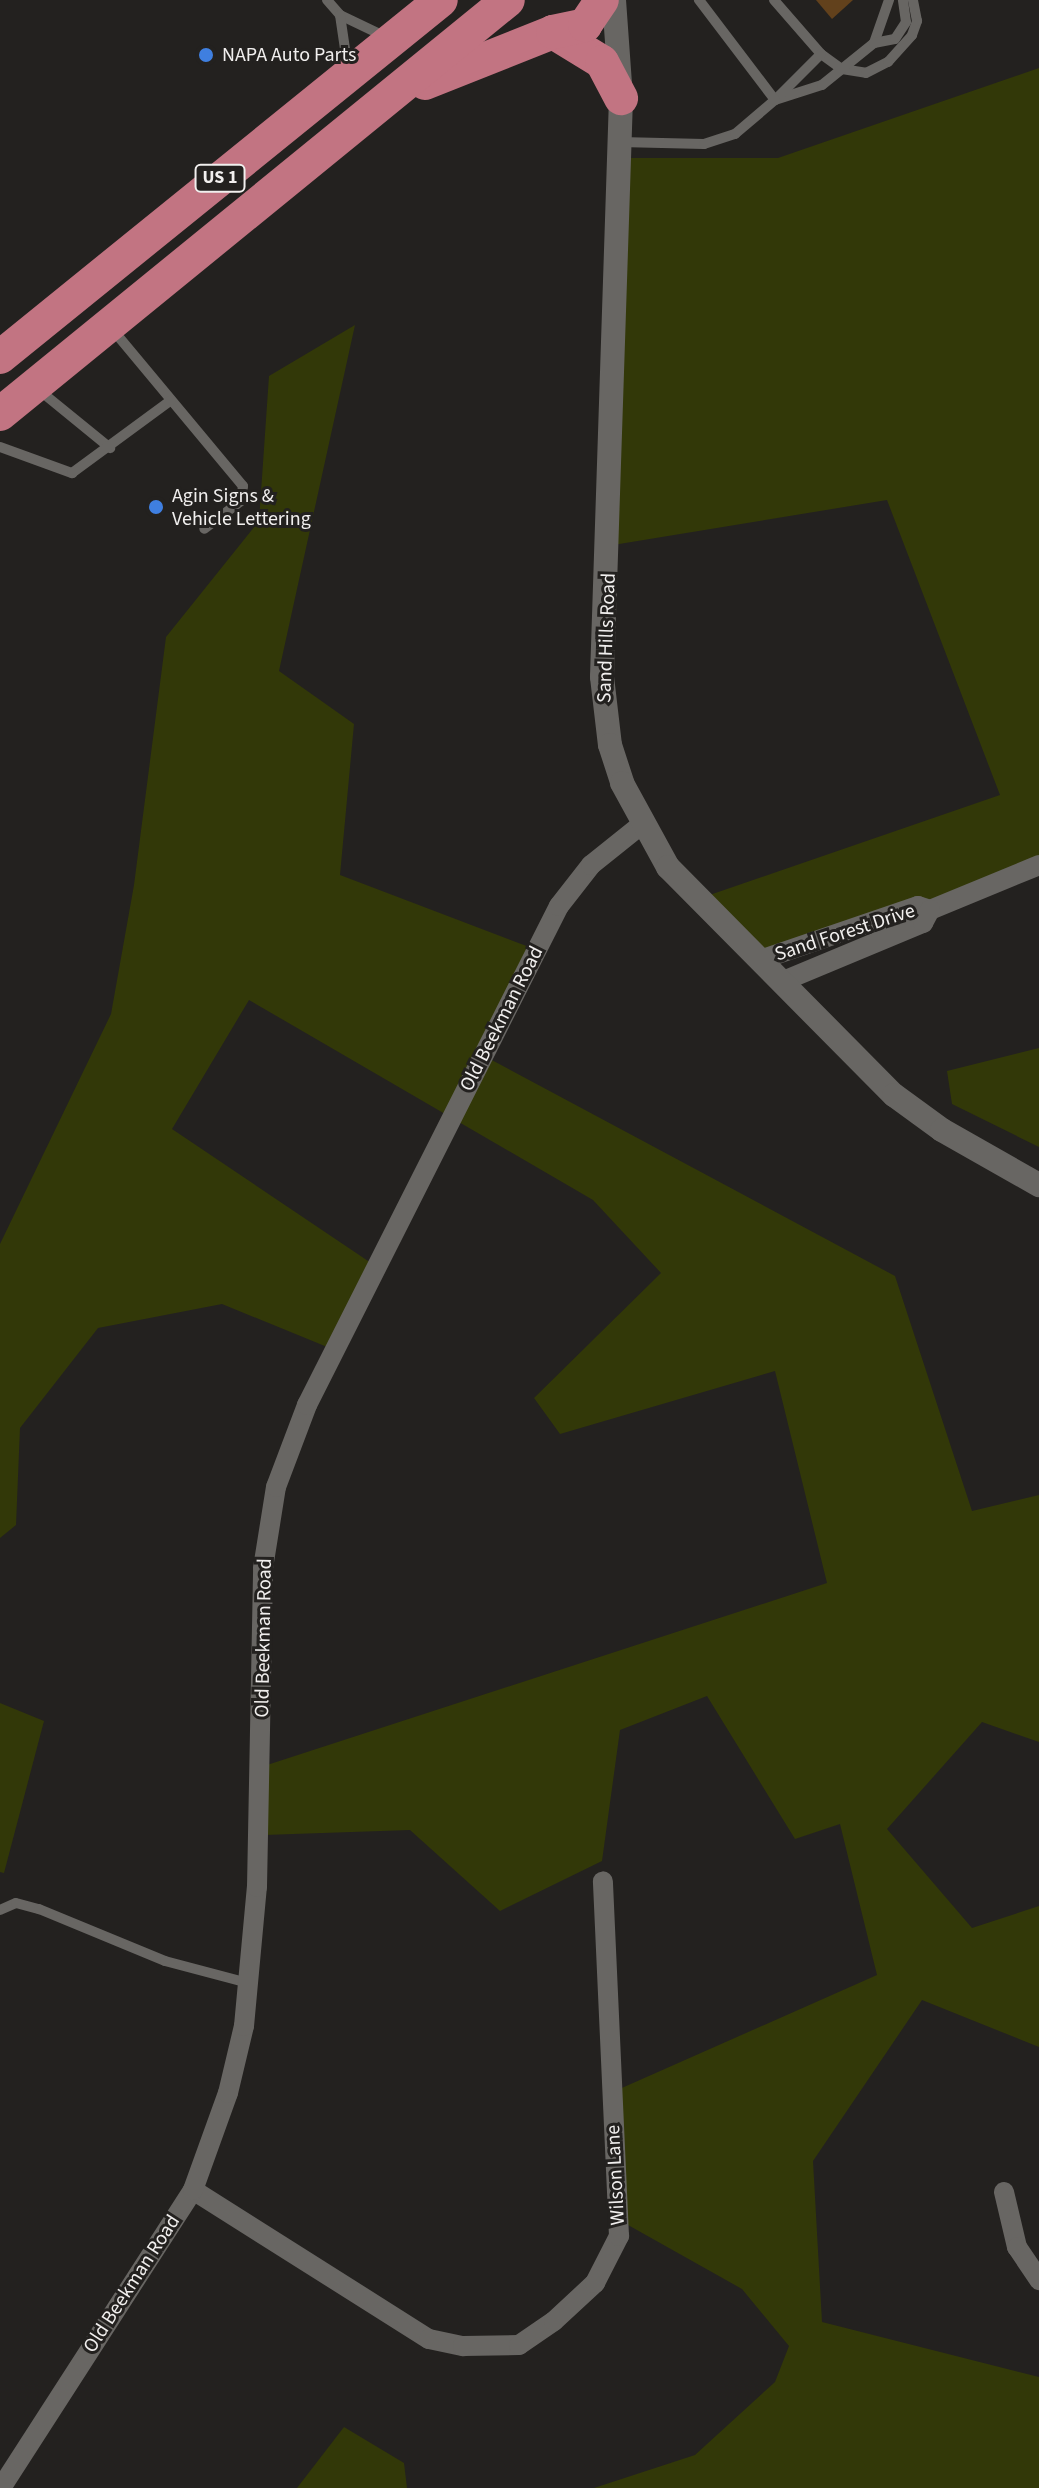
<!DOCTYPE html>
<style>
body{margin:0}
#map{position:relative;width:1039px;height:2488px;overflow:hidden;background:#23211f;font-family:"Source Sans 3",sans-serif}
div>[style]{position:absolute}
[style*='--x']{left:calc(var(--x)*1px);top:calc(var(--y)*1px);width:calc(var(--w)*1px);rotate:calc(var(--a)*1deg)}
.green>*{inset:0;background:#323808}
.building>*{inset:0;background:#62411c}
.service>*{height:10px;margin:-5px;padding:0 5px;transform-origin:5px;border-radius:5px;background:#686663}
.minor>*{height:20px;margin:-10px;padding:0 10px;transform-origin:10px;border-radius:10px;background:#686663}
.tertiary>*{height:24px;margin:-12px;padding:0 12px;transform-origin:12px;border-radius:12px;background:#686663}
.trunk>*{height:34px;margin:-17px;padding:0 17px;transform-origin:17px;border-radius:17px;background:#c27482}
.dots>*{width:22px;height:22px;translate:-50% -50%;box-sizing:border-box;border:4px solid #23211f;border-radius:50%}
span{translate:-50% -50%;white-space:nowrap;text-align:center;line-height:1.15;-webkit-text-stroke:6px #23211f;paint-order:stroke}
.shield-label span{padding:2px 6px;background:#23211f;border:2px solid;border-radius:6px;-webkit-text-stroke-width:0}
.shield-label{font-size:18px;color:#f1efee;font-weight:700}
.poi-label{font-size:20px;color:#f1efee}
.left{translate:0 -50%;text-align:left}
.street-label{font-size:20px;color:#f1efee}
</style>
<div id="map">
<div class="green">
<div style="clip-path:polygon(1039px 68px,1039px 861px,754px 962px,698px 899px,1000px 795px,887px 500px,607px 546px,617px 158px,778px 158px)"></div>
<div style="clip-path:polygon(355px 325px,279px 671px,354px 724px,340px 875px,537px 950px,488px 1058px,895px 1276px,972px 1511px,1039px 1495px,1039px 1742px,982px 1722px,887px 1829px,972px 1928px,1039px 1906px,1039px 2047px,922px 2000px,813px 2161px,822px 2322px,1039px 2377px,1039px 2488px,594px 2488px,695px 2455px,775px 2382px,789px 2346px,742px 2289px,612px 2216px,615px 2091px,877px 1975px,840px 1824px,795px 1839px,707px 1696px,620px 1730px,602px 1861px,500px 1911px,410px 1830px,264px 1835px,264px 1766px,827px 1583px,775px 1371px,560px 1434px,534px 1398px,661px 1273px,593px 1200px,249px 1000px,172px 1129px,377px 1267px,337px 1351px,222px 1304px,98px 1328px,20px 1428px,16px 1525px,0 1538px,0 1244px,111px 1014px,134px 885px,166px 637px,259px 521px,269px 376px)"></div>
<div style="clip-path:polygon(1039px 1048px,1039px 1147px,952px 1104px,947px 1071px)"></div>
<div style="clip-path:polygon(0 1703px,44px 1721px,4px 1873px,0 1872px)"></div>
<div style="clip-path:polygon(344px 2427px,404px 2463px,407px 2488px,297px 2488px)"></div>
</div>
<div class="building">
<div style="clip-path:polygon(816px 0,853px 0,832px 19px)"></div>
</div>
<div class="service">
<div style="--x:327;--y:0;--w:20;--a:49"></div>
<div style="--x:340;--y:15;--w:51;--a:25.6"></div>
<div style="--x:774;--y:0;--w:72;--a:49"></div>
<div style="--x:821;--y:54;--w:26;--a:36"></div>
<div style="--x:842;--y:69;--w:24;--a:9"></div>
<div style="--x:866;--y:73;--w:25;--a:-27"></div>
<div style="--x:888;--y:62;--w:36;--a:-48"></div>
<div style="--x:912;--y:35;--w:15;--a:-70"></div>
<div style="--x:917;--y:21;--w:21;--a:-101"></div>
<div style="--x:340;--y:15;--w:55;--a:81.6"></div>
<div style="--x:874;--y:43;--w:46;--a:-70.8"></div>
<div style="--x:775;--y:100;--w:49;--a:-17.7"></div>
<div style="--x:822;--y:85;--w:67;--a:-38.9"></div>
<div style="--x:874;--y:43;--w:21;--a:-11"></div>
<div style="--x:895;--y:39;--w:20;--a:-57"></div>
<div style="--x:906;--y:22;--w:22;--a:-98"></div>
<div style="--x:775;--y:100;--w:65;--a:-45"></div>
<div style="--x:620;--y:142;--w:84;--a:1.4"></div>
<div style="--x:704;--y:144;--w:33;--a:-18"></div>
<div style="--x:735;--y:134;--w:52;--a:-40.4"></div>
<div style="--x:775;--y:100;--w:126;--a:-127.2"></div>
<div style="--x:113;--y:330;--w:203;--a:50.2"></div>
<div style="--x:243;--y:486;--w:15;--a:98"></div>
<div style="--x:241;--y:501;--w:46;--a:142.9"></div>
<div style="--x:39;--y:390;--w:92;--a:39.2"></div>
<div style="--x:0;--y:447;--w:77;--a:19.9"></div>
<div style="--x:72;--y:473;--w:122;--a:-36.3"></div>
<div style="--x:0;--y:1910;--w:17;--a:-24"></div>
<div style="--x:16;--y:1903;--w:24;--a:15"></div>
<div style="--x:39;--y:1909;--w:136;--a:22.4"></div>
<div style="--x:165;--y:1961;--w:86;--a:14.8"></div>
</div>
<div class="minor">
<div style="--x:760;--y:960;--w:167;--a:-18.9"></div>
<div style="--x:918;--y:906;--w:13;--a:18"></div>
<div style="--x:930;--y:910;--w:118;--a:-22.4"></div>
<div style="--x:781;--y:982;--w:154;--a:-22.6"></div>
<div style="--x:923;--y:923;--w:15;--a:-62"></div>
<div style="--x:193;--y:2190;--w:279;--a:32.3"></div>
<div style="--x:429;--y:2339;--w:35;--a:12"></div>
<div style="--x:463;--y:2346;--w:56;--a:-1"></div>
<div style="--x:519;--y:2345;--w:42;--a:-34.4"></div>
<div style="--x:554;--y:2321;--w:56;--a:-42.8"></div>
<div style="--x:595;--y:2283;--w:53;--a:-62.9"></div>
<div style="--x:619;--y:2236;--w:355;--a:-92.6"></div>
<div style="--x:1004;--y:2192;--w:57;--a:76.7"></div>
<div style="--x:1017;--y:2247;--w:40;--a:56"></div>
<div style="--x:1;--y:2488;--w:354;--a:-57.2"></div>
<div style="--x:193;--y:2190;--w:103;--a:-70.2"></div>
<div style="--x:228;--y:2093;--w:69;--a:-76.6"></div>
<div style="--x:244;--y:2026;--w:140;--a:-84.7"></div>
<div style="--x:257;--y:1887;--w:319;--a:-88.9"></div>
<div style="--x:263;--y:1568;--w:82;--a:-80.9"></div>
<div style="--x:276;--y:1487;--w:88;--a:-69.3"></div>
<div style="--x:307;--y:1405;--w:559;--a:-63.21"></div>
<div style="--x:559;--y:906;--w:52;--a:-52"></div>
<div style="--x:591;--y:865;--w:64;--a:-38.7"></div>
</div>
<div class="tertiary">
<div style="--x:614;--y:0;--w:98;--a:85.9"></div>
<div style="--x:621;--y:98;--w:579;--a:91.88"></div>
<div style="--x:602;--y:677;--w:68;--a:83.3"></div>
<div style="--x:610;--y:745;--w:40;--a:72"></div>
<div style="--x:622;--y:783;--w:96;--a:61.3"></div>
<div style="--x:668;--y:867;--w:321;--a:45.3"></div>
<div style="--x:894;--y:1095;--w:59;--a:36.1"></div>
<div style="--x:942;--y:1130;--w:112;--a:29.6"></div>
</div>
<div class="trunk">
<div style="--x:553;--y:32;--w:57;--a:31.5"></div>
<div style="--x:602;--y:62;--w:41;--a:62.2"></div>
<div style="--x:425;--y:83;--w:138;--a:-21.7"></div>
<div style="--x:553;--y:32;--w:33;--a:-12"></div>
<div style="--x:585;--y:25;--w:30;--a:-56"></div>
<div style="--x:0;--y:357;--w:567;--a:-38.99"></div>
<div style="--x:0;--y:414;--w:655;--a:-39.18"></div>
</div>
<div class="dots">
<div style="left:206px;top:55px;background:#3f7fe0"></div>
<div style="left:156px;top:507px;background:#3f7fe0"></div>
</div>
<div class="shield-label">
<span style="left:220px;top:178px">US 1</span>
</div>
<div class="poi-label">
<span class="left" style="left:222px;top:55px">NAPA Auto Parts</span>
<span class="left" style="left:172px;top:508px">Agin Signs &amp;<br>Vehicle Lettering</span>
</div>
<div class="street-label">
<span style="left:607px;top:638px;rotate:-88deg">Sand Hills Road</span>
<span style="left:845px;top:933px;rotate:-18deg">Sand Forest Drive</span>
<span style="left:502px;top:1019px;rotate:-63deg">Old Beekman Road</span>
<span style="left:264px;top:1638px;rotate:-89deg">Old Beekman Road</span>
<span style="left:616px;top:2175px;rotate:-93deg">Wilson Lane</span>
<span style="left:132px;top:2284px;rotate:-57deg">Old Beekman Road</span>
</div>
</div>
